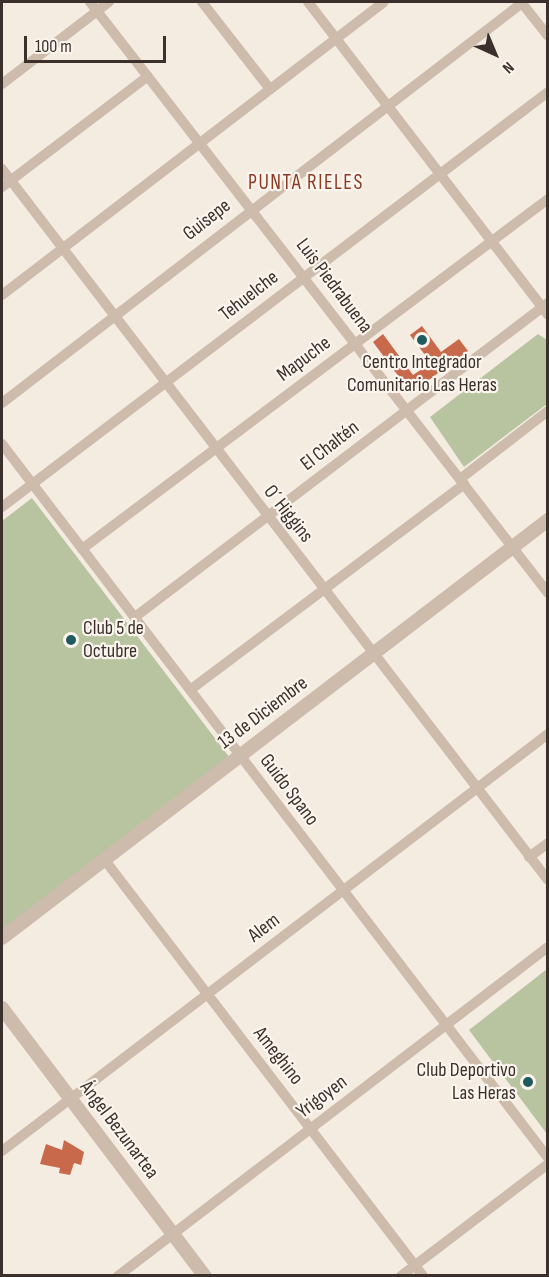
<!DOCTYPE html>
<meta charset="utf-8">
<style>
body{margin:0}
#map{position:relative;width:549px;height:1277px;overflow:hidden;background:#f4ebe1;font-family:"Sofia Sans Condensed",sans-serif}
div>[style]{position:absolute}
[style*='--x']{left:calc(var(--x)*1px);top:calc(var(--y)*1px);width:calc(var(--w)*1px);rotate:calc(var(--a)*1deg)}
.green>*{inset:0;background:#b8c4a0}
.building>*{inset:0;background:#c8694b}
.minor>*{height:10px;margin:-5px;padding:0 5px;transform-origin:5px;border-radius:5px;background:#cdbbac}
.tertiary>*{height:14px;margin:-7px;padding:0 7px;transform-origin:7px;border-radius:7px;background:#cdbbac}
.dots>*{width:16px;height:16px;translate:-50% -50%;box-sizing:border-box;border:3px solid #fbf5ee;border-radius:50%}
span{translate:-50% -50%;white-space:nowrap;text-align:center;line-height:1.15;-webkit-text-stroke:4.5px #fbf5ee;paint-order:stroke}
.street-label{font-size:20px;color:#3b302b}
.poi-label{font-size:20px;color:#3b302b}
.left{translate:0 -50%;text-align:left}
.right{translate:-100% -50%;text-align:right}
.neighbourhood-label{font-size:21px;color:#8c3b22;letter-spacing:1.5px}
.frame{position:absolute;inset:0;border:3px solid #3b302b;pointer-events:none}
.north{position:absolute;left:465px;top:24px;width:60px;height:60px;-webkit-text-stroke:4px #fbf5ee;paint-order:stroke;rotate:136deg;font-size:16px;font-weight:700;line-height:24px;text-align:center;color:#3b302b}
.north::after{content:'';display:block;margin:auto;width:21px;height:27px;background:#3b302b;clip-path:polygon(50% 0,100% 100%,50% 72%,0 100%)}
.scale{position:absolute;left:24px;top:36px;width:142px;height:27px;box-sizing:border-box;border:3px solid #3b302b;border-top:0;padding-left:8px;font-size:18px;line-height:21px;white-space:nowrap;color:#3b302b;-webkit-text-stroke:4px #fbf5ee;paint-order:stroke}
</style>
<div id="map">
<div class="green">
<div style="clip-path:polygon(538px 334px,547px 340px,547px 404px,464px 467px,430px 417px)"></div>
<div style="clip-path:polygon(32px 498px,230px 758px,2px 932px,2px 521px)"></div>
<div style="clip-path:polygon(547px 969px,547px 1134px,469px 1030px)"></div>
</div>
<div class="building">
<div style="clip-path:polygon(422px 326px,441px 352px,459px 339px,468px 351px,411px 393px,373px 342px,383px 334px,413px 375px,431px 363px,410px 335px)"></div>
<div style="clip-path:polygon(64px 1140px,84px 1152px,81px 1165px,74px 1163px,70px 1175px,59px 1173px,60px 1168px,40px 1164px,46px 1144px,62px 1150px)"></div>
</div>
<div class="minor">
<div style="--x:90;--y:2;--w:748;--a:52.23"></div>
<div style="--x:202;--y:2;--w:110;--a:52"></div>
<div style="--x:308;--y:2;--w:394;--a:52.5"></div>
<div style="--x:521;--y:2;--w:43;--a:51.5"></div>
<div style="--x:2;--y:84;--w:135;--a:-37.5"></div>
<div style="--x:2;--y:169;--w:896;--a:52.48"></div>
<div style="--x:2;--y:187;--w:183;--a:-37.2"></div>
<div style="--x:2;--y:295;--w:481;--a:-37.5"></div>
<div style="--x:2;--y:403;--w:656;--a:-37.57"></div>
<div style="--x:2;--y:444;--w:899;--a:52.59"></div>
<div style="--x:460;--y:479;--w:111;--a:-37.7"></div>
<div style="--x:2;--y:507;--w:686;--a:-37.24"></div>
<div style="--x:82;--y:549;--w:583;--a:-36.91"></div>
<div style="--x:135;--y:617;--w:519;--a:-37.25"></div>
<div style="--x:190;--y:690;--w:343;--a:-36.9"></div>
<div style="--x:529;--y:857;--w:24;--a:-36"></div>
<div style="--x:104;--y:859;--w:525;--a:52.58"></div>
<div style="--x:2;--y:1151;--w:687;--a:-37.37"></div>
<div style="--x:118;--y:1276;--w:541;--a:-37.42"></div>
<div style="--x:401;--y:1276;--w:185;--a:-37.3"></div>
</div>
<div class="tertiary">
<div style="--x:2;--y:938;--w:688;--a:-37.44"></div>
<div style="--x:2;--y:1008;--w:336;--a:52.9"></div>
</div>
<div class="dots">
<div style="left:422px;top:340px;background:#1f5a5e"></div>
<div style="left:71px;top:640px;background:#1f5a5e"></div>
<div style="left:528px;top:1082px;background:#1f5a5e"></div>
</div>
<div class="street-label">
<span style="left:207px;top:220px;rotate:-38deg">Guisepe</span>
<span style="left:334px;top:286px;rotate:53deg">Luis Piedrabuena</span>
<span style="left:249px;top:296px;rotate:-38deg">Tehuelche</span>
<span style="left:304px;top:359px;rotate:-37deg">Mapuche</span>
<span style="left:330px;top:446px;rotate:-38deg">El Chaltén</span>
<span style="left:288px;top:514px;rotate:52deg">O´ Higgins</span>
<span style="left:263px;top:713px;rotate:-37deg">13 de Diciembre</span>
<span style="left:289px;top:790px;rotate:53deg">Guido Spano</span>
<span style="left:264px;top:928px;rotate:-37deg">Alem</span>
<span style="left:278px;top:1056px;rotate:52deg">Ameghino</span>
<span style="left:322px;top:1097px;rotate:-37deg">Yrigoyen</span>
<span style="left:119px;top:1130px;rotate:53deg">Ángel Bezunartea</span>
</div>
<div class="poi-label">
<span style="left:422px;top:374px">Centro Integrador<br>Comunitario Las Heras</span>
<span class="left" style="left:83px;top:640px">Club 5 de<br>Octubre</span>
<span class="right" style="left:516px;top:1082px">Club Deportivo<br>Las Heras</span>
</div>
<div class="neighbourhood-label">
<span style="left:306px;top:183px">PUNTA RIELES</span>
</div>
<div class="frame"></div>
<div class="north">N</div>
<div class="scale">100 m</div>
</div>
